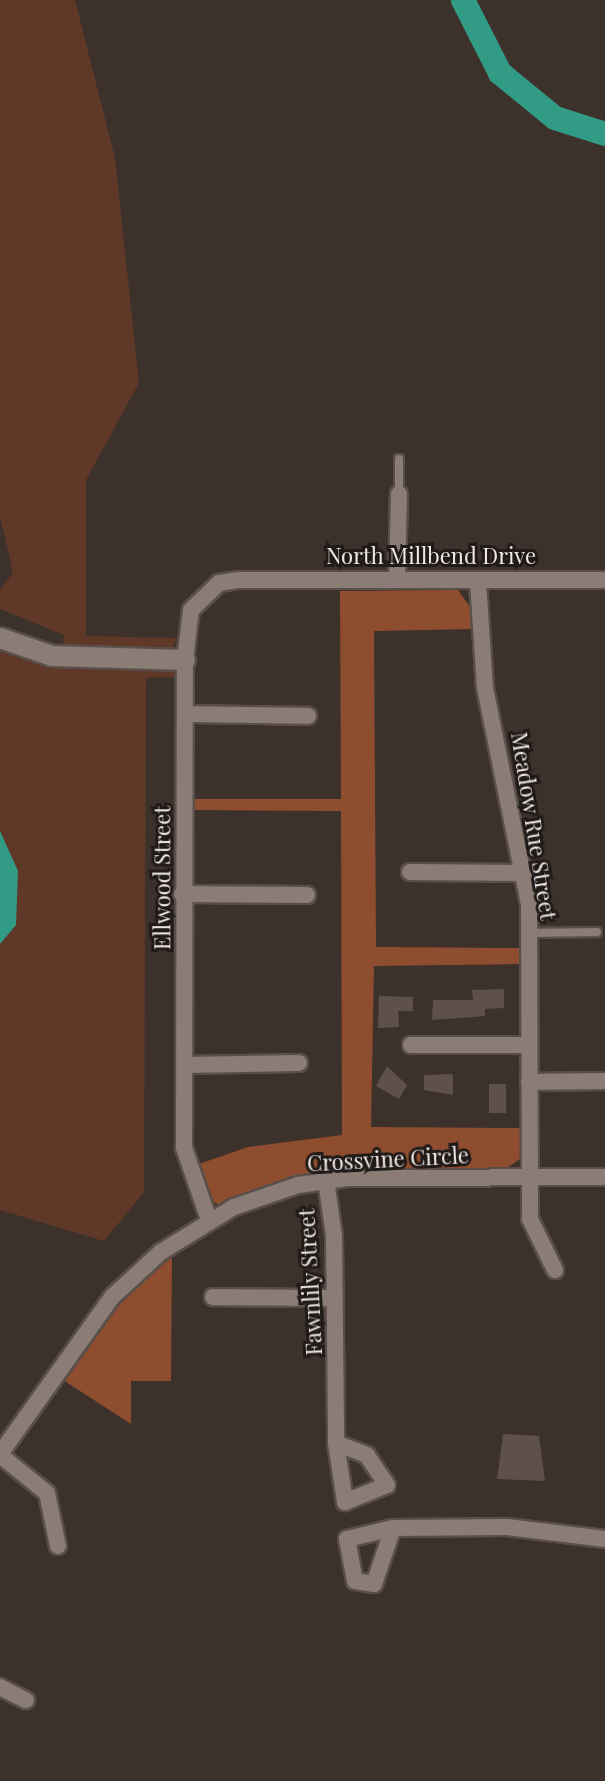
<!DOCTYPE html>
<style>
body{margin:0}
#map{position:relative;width:605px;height:1781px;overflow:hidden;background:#3d312b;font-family:"Playfair Display",serif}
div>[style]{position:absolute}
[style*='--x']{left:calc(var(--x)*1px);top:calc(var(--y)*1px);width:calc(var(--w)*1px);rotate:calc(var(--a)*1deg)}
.green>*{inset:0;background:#5f3827}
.forest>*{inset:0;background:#8f4d2f}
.water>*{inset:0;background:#329b86}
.river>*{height:24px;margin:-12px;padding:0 12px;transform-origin:12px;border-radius:12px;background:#329b86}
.building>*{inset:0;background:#5e504a;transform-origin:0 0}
.roads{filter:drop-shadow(2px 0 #594f4a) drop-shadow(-2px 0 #594f4a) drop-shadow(0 2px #594f4a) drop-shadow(0 -2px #594f4a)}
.service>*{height:8px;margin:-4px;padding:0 4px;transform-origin:4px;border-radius:4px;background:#8b7c76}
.minor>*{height:16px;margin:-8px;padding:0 8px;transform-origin:8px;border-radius:8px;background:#8b7c76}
.tertiary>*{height:20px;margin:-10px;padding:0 10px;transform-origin:10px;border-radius:10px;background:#8b7c76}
span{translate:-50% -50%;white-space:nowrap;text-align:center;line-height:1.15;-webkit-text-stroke:6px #201a18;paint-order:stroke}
.street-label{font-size:22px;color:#f0e7e4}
</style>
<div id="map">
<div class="green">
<div style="clip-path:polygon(0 0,75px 0,115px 158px,139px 383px,86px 480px,86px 636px,177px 638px,170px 652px,177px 677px,146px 678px,144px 1192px,104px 1241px,0 1210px,0 649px,61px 666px,64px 635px,0 609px,0 589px,13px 573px,0 516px)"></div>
</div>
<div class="forest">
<div style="clip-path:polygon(340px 591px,458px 590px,470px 607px,472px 629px,374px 631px,376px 947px,523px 948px,523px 964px,374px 966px,371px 1127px,521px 1128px,521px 1158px,506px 1169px,325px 1173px,221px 1206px,207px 1198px,196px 1165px,248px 1147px,342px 1135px,341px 811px,192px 810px,192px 799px,341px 799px)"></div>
<div style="clip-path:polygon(172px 1254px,171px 1381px,131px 1381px,131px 1424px,63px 1380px,113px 1309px)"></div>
</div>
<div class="water">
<div style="clip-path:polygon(0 831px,18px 871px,16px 925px,0 944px)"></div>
</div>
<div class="river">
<div style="--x:463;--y:0;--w:82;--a:63.1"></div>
<div style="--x:500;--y:73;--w:71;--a:39.3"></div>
<div style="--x:555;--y:118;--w:52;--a:17.7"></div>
</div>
<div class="building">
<div style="clip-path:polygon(504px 989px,504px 1008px,485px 1009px,485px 1016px,432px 1020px,433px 1000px,473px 1000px,472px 990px)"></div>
<div style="clip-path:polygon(379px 996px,413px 997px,413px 1011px,398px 1011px,399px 1027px,378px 1028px)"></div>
<div style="clip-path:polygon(387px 1066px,407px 1085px,399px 1099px,376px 1086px)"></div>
<div style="clip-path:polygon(453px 1074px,453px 1095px,424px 1090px,424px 1075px)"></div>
<div style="left:489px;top:1084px;width:17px;height:29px"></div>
<div style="clip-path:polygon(503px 1434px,539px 1436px,545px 1481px,497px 1479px)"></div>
</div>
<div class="roads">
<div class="service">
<div style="--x:399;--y:459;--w:35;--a:90"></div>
<div style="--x:530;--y:933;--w:67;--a:-0.9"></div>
</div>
<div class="minor">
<div style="--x:397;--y:580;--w:86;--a:-88.7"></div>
<div style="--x:478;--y:581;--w:107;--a:86.3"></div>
<div style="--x:485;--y:688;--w:220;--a:78.5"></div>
<div style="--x:529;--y:904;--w:315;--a:89.8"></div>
<div style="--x:530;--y:1219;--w:57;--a:63.9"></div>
<div style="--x:186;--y:714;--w:122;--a:0.9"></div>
<div style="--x:410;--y:872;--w:114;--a:0.5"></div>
<div style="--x:182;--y:894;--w:125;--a:0.5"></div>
<div style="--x:411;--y:1045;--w:117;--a:0"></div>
<div style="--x:185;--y:1065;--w:114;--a:-1"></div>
<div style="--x:529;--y:1082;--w:75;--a:-0.8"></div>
<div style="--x:326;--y:1180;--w:57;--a:81.9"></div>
<div style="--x:334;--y:1236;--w:207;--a:89.4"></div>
<div style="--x:336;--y:1443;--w:60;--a:81.3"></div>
<div style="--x:345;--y:1502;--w:45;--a:-22"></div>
<div style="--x:387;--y:1485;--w:36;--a:-124"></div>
<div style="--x:367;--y:1455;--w:33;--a:-159"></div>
<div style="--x:209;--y:1220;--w:76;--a:-109.1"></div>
<div style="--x:184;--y:1148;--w:488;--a:-89.9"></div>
<div style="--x:185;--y:660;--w:50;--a:-83.2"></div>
<div style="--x:191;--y:610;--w:39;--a:-44"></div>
<div style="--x:219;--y:583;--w:20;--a:-9"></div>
<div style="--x:239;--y:580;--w:366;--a:0"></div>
<div style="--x:213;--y:1297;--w:121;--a:0.5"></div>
<div style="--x:0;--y:1454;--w:193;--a:-54.5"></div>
<div style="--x:112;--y:1297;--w:67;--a:-42.6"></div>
<div style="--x:161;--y:1252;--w:86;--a:-31.7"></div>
<div style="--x:234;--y:1207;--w:68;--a:-19"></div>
<div style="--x:298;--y:1185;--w:50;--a:-8"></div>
<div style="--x:348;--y:1178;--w:257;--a:-0.2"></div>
<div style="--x:0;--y:1455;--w:60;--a:39"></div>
<div style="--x:47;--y:1493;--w:54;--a:78.3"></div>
<div style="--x:393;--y:1528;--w:59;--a:108.7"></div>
<div style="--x:374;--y:1584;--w:19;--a:-171"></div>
<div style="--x:355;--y:1581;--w:43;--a:-100.8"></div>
<div style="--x:347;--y:1539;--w:47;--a:-13.4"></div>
<div style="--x:393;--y:1528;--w:114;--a:-0.5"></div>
<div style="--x:507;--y:1527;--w:99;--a:7"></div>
<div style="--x:0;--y:1687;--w:29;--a:27"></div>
</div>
<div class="tertiary">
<div style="--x:0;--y:638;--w:55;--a:19.1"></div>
<div style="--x:52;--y:656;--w:133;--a:1.7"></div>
</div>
</div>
<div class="street-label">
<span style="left:431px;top:556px">North Millbend Drive</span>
<span style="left:534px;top:826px;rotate:81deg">Meadow Rue Street</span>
<span style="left:162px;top:878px;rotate:-90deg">Ellwood Street</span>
<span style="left:388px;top:1159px;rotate:-3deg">Crossvine Circle</span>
<span style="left:310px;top:1282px;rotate:-93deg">Fawnlily Street</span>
</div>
</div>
